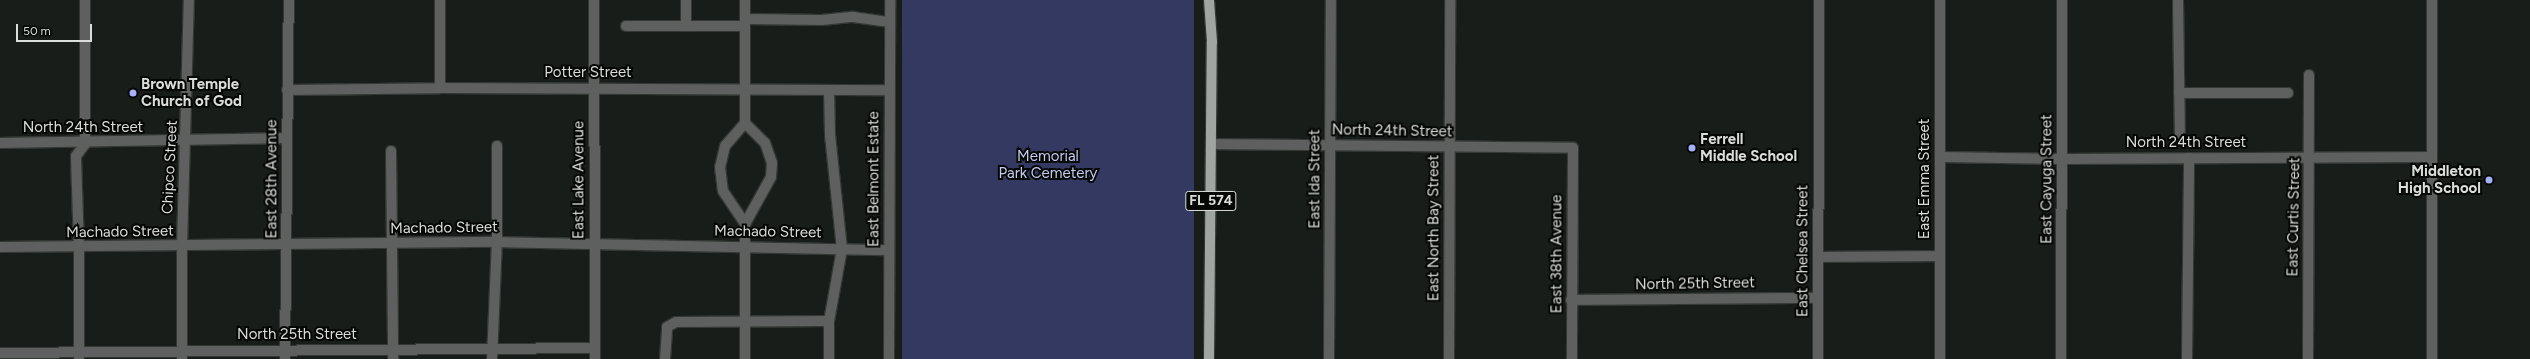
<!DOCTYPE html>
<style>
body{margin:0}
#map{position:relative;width:2530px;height:359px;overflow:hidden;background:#181d19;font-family:Figtree,sans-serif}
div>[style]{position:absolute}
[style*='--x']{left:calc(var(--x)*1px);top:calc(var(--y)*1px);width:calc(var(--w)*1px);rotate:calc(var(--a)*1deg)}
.green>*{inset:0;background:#343961;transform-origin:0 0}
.roads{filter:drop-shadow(1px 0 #333834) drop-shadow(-1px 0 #333834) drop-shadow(0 1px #333834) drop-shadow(0 -1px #333834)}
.minor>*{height:10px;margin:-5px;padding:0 5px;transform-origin:5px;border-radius:5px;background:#5d605e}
.major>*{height:10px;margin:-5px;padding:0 5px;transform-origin:5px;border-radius:5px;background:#a0a5a1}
.dots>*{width:11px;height:11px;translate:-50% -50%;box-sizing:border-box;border:2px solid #050705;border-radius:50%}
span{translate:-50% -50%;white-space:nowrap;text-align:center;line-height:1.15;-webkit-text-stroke:4px #050705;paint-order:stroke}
.shield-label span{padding:1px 3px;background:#050705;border:1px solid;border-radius:3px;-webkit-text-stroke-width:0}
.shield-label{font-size:14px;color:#dadedb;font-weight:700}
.street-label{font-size:15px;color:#dadedb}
.poi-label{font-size:15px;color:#dadedb;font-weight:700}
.left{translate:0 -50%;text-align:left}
.right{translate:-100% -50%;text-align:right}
.park-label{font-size:15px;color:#c3caef}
.scale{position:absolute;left:16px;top:24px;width:76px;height:18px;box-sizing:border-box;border:2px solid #dadedb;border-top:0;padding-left:5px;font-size:12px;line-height:14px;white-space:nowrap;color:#dadedb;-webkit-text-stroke:3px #050705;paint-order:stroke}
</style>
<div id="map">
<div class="green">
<div style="left:902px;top:0;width:292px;height:359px"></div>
</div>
<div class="roads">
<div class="minor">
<div style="--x:594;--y:0;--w:359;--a:89.8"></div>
<div style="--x:2178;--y:0;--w:138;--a:89.2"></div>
<div style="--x:2432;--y:0;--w:359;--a:90"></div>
<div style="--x:745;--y:19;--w:77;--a:0.7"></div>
<div style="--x:822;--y:20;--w:31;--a:-6"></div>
<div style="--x:853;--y:17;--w:37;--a:8"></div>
<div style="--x:626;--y:26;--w:119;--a:0"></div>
<div style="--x:686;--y:26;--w:26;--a:-90"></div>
<div style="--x:440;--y:88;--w:88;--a:-90"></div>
<div style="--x:287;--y:90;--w:153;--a:-0.7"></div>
<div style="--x:440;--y:88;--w:449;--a:0.3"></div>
<div style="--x:829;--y:90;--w:45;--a:88.7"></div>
<div style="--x:830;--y:135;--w:115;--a:84"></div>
<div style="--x:842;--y:249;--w:73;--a:100.2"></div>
<div style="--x:829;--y:321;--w:38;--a:90"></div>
<div style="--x:2179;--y:93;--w:109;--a:0"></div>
<div style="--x:745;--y:123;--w:30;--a:131"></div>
<div style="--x:725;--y:146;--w:22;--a:103"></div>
<div style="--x:720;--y:167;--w:24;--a:83"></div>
<div style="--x:723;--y:191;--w:40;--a:56"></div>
<div style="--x:0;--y:143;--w:287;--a:-1"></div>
<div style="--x:1211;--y:144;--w:362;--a:0.6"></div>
<div style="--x:1573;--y:148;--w:211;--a:90.3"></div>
<div style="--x:391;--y:151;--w:208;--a:89.4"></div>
<div style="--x:1941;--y:157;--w:121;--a:0.9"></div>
<div style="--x:2062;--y:159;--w:369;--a:-0.3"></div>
<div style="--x:0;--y:247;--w:497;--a:-0.6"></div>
<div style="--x:497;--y:242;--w:391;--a:1.2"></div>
<div style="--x:1818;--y:257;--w:122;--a:-0.5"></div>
<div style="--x:1571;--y:300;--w:247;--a:-0.5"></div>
<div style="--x:0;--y:353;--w:594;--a:-0.48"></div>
<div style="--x:79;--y:359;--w:111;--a:-90"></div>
<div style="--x:79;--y:248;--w:92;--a:-91.9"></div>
<div style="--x:76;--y:156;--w:15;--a:-53"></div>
<div style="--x:85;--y:144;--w:144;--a:-90"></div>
<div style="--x:182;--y:359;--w:113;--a:-90"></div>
<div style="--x:182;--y:246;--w:246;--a:-88.4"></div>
<div style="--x:285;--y:359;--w:359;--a:-89.4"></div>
<div style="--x:492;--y:359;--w:117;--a:-87.6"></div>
<div style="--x:497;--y:242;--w:96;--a:-90"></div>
<div style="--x:665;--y:359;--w:32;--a:-86"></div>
<div style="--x:667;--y:327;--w:10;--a:-29"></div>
<div style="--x:676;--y:322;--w:153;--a:-0.4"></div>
<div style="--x:745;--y:359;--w:135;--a:-90"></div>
<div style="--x:745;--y:224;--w:54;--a:-61"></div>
<div style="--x:771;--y:177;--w:14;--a:-86"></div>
<div style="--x:772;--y:163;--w:21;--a:-109"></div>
<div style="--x:765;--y:143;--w:28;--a:-135"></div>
<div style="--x:745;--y:123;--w:123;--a:-90"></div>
<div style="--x:889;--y:359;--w:359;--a:-89.8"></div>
<div style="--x:1329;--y:359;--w:359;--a:-89.7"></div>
<div style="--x:1449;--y:359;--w:359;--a:-89.8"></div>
<div style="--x:1818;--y:359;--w:359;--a:-89.8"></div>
<div style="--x:1940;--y:359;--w:359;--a:-90"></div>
<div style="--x:2061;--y:359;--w:359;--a:-89.8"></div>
<div style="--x:2187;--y:359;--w:201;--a:-89.4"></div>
<div style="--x:2308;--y:359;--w:284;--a:-89.8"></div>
</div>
<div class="major">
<div style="--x:1209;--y:359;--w:317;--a:-89.5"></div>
<div style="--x:1212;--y:42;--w:42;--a:-94.1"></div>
</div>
</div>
<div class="dots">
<div style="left:133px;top:93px;background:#a6b1fc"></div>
<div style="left:1692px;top:148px;background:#a6b1fc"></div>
<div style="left:2489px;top:180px;background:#a6b1fc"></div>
</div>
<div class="shield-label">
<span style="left:1211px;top:201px">FL 574</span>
</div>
<div class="street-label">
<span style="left:588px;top:73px">Potter Street</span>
<span style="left:83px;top:128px">North 24th Street</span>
<span style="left:1392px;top:131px;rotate:1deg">North 24th Street</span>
<span style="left:2186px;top:143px">North 24th Street</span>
<span style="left:170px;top:167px;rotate:-87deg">Chipco Street</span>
<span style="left:272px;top:179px;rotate:-90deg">East 28th Avenue</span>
<span style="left:874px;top:179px;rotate:-90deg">East Belmont Estate</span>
<span style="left:1315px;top:179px;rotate:-90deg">East Ida Street</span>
<span style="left:1925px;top:179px;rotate:-90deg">East Emma Street</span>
<span style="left:2047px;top:179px;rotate:-90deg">East Cayuga Street</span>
<span style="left:579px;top:180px;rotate:-90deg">East Lake Avenue</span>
<span style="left:2294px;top:217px;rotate:-89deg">East Curtis Street</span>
<span style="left:444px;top:228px;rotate:-1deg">Machado Street</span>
<span style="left:1434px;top:228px;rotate:-90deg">East North Bay Street</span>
<span style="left:120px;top:232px;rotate:-1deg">Machado Street</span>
<span style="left:768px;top:232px;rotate:1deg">Machado Street</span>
<span style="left:1803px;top:251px;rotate:-90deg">East Chelsea Street</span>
<span style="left:1557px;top:254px;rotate:-90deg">East 38th Avenue</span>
<span style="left:1695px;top:284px;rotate:-1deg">North 25th Street</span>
<span style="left:297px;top:335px">North 25th Street</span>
</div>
<div class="poi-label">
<span class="left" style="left:141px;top:93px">Brown Temple<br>Church of God</span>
<span class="left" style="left:1700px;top:148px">Ferrell<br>Middle School</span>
<span class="right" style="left:2481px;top:180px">Middleton<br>High School</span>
</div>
<div class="park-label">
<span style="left:1048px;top:165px">Memorial<br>Park Cemetery</span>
</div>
<div class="scale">50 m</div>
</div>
